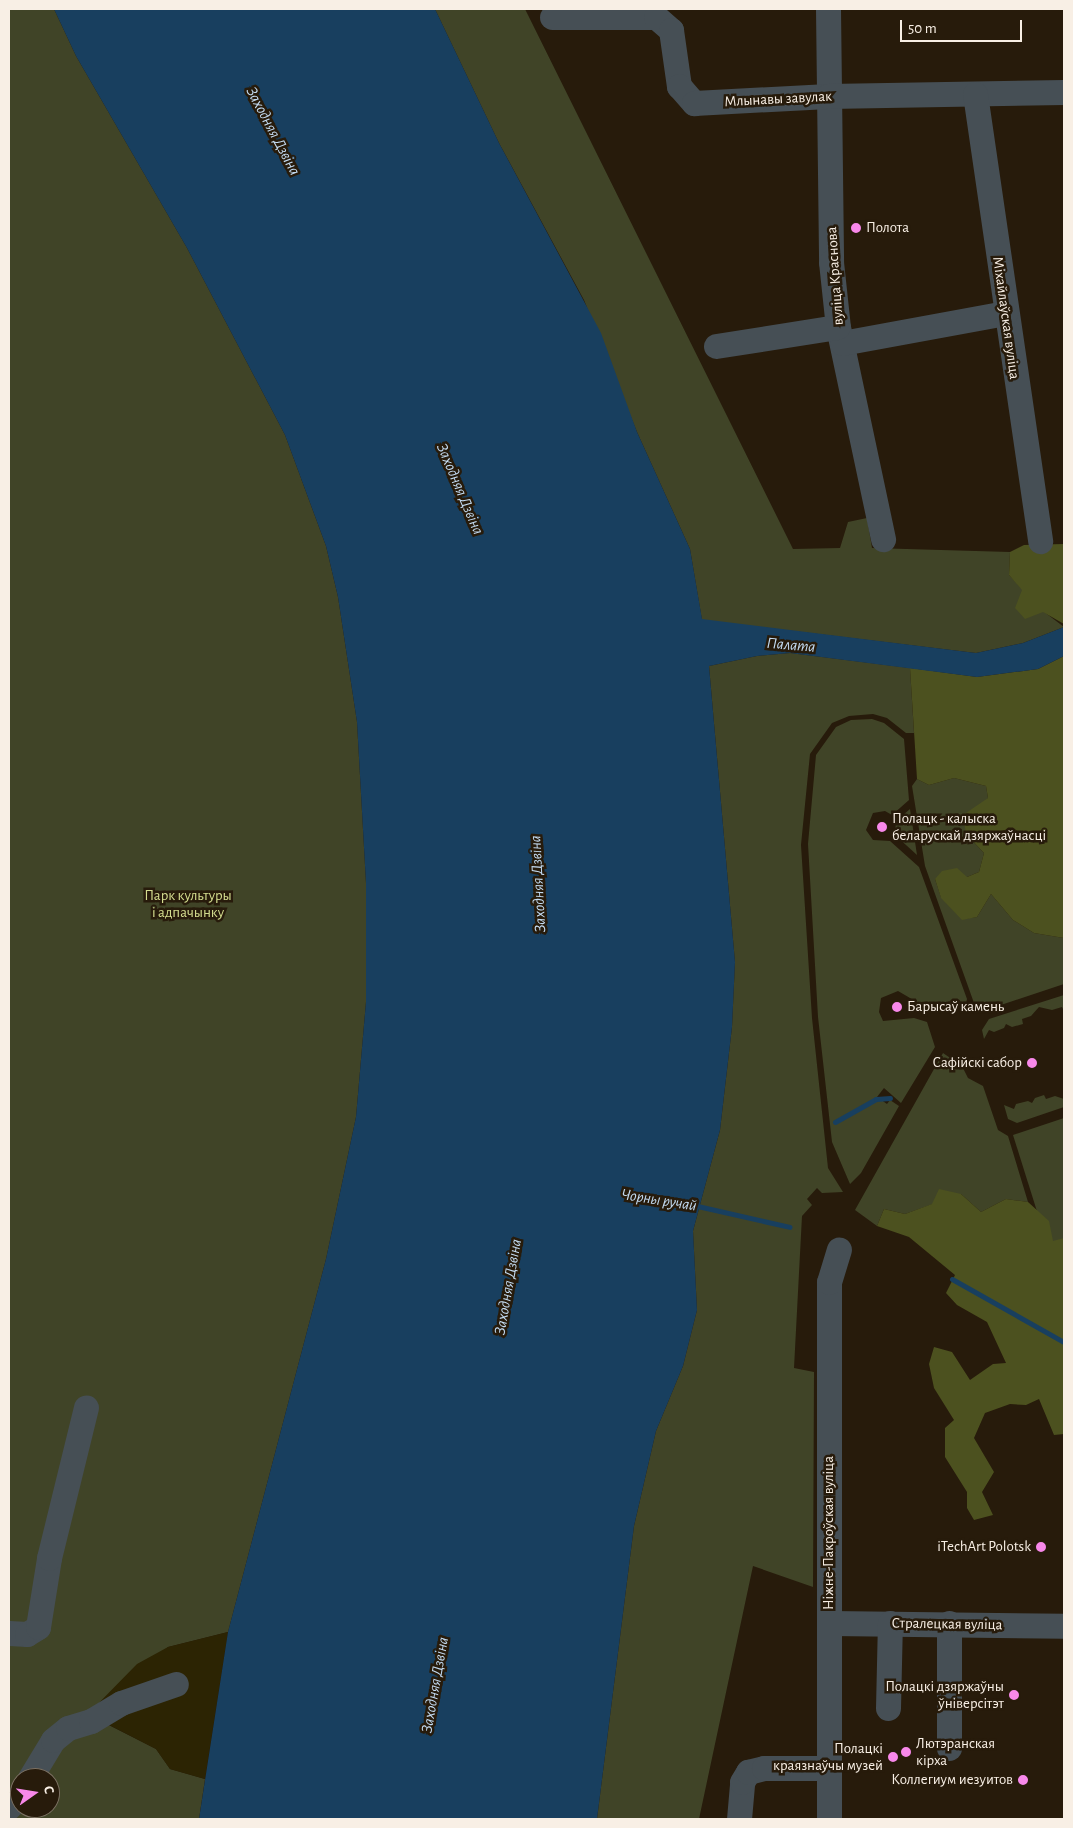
<!DOCTYPE html>
<meta charset="utf-8">
<style>
body{margin:0}
#map{position:relative;width:1073px;height:1828px;overflow:hidden;background:#271b0b;font-family:"Alegreya Sans",sans-serif}
div>[style]{position:absolute}
[style*='--x']{left:calc(var(--x)*1px);top:calc(var(--y)*1px);width:calc(var(--w)*1px);rotate:calc(var(--a)*1deg)}
.green>*{inset:0;background:#404427}
.forest>*{inset:0;background:#4c511f}
.sand>*{inset:0;background:#2c2403}
.water>*{inset:0;background:#183f5f}
.stream>*{height:5px;margin:-2.5px;padding:0 2.5px;transform-origin:2.5px;border-radius:2.5px;background:#183f5f}
.minor>*{height:25px;margin:-12.5px;padding:0 12.5px;transform-origin:12.5px;border-radius:12.5px;background:#464f55}
.dots>*{width:14px;height:14px;translate:-50% -50%;box-sizing:border-box;border:2px solid #271b0b;border-radius:50%}
span{translate:-50% -50%;white-space:nowrap;text-align:center;line-height:1.15;-webkit-text-stroke:5px #271b0b;paint-order:stroke}
.street-label{font-size:15px;color:#f8efe5}
.poi-label{font-size:15px;color:#f8efe5}
.left{translate:0 -50%;text-align:left}
.right{translate:-100% -50%;text-align:right}
.park-label{font-size:15px;color:#d4dd8f}
.water-label{font-size:16px;color:#c4dcf3;font-style:italic}
.frame{position:absolute;inset:0;border:10px solid #f8efe5;pointer-events:none}
.north{position:absolute;left:10px;top:1768px;width:50px;height:50px;box-sizing:border-box;background:#271b0b;border:1px solid #7b7062;border-radius:50%;rotate:77deg;font-size:14px;font-weight:700;line-height:20px;text-align:center;color:#f8efe5}
.north::after{content:'';display:block;margin:auto;width:18px;height:22px;background:#f888ea;clip-path:polygon(50% 0,100% 100%,50% 72%,0 100%)}
.scale{position:absolute;left:900px;top:20px;width:122px;height:22px;box-sizing:border-box;border:2px solid #f8efe5;border-top:0;padding-left:6px;font-size:15px;line-height:18px;white-space:nowrap;color:#f8efe5;-webkit-text-stroke:4px #271b0b;paint-order:stroke}
</style>
<div id="map">
<div class="green">
<div style="clip-path:polygon(evenodd,9px 9px,54px 9px,76px 56px,187px 248px,285px 435px,326px 546px,338px 597px,357px 722px,366px 883px,366px 1002px,356px 1117px,326px 1259px,228px 1632px,168px 1647px,89px 1715px,156px 1749px,170px 1769px,205px 1779px,199px 1819px,9px 1819px,9px 9px,20px 1778px,50px 1778px,50px 1808px,20px 1808px,20px 1778px)"></div>
<div style="clip-path:polygon(435px 9px,525px 9px,793px 549px,840px 548px,848px 522px,867px 518px,872px 548px,1010px 552px,1009px 575px,1043px 611px,1064px 627px,1023px 643px,976px 653px,702px 620px,690px 549px,637px 432px,584px 300px,499px 143px)"></div>
<div style="clip-path:polygon(790px 653px,910px 668px,914px 733px,906px 733px,887px 718px,873px 714px,849px 716px,832px 723px,810px 754px,801px 845px,812px 1018px,828px 1168px,843px 1192px,822px 1193px,817px 1188px,807px 1199px,812px 1205px,802px 1216px,794px 1368px,814px 1372px,813px 1587px,753px 1566px,699px 1819px,597px 1819px,634px 1526px,656px 1431px,683px 1366px,697px 1310px,693px 1231px,720px 1130px,732px 1027px,735px 962px,709px 666px,757px 656px)"></div>
<div style="clip-path:polygon(872px 719px,884px 723px,904px 739px,909px 800px,892px 815px,885px 811px,873px 813px,866px 830px,873px 840px,890px 841px,919px 867px,967px 999px,966px 1003px,934px 1012px,898px 991px,881px 998px,879px 1012px,883px 1021px,914px 1018px,927px 1022px,935px 1047px,901px 1103px,884px 1088px,877px 1097px,887px 1104px,890px 1100px,899px 1106px,861px 1173px,850px 1184px,832px 1142px,818px 1017px,808px 844px,816px 755px,836px 727px,851px 720px)"></div>
<div style="clip-path:polygon(954px 778px,986px 786px,988px 798px,966px 834px,984px 853px,979px 872px,967px 877px,935px 879px,941px 897px,962px 919px,977px 917px,991px 894px,1013px 920px,1034px 933px,1064px 938px,1064px 984px,992px 1008px,974px 1003px,925px 866px,912px 786px,917px 779px,929px 785px)"></div>
<div style="clip-path:polygon(910px 809px,917px 855px,895px 835px,896px 821px)"></div>
<div style="clip-path:polygon(1064px 995px,1064px 1011px,1062px 1007px,1052px 1010px,1039px 1007px,1031px 1016px,1022px 1019px,1023px 1024px,1012px 1027px,1006px 1024px,1004px 1028px,994px 1032px,989px 1030px,984px 1039px,982px 1030px,989px 1019px)"></div>
<div style="clip-path:polygon(943px 1053px,962px 1066px,968px 1078px,983px 1086px,998px 1130px,1008px 1136px,1028px 1202px,1006px 1199px,981px 1212px,961px 1194px,905px 1214px,884px 1209px,877px 1226px,855px 1210px)"></div>
<div style="clip-path:polygon(1044px 1095px,1046px 1099px,1055px 1096px,1064px 1099px,1064px 1107px,1017px 1123px,1008px 1119px,1004px 1105px,1014px 1109px,1016px 1104px,1028px 1101px,1032px 1103px,1035px 1098px)"></div>
<div style="clip-path:polygon(1064px 1118px,1064px 1271px,1046px 1240px,1013px 1135px)"></div>
</div>
<div class="forest">
<div style="clip-path:polygon(1064px 544px,1064px 624px,1043px 612px,1025px 619px,1015px 608px,1022px 590px,1009px 575px,1010px 552px,1024px 545px)"></div>
<div style="clip-path:polygon(1064px 656px,1064px 938px,1034px 933px,1013px 920px,991px 894px,977px 917px,962px 920px,941px 898px,935px 879px,942px 871px,957px 868px,967px 877px,979px 872px,984px 853px,966px 834px,963px 815px,988px 798px,986px 786px,954px 778px,929px 785px,917px 779px,910px 668px,977px 677px,1038px 669px)"></div>
<div style="clip-path:polygon(939px 1189px,961px 1194px,981px 1212px,1006px 1199px,1028px 1202px,1049px 1221px,1053px 1241px,1064px 1238px,1064px 1434px,1054px 1435px,1039px 1399px,1026px 1405px,1010px 1404px,985px 1413px,974px 1438px,994px 1472px,982px 1492px,993px 1515px,974px 1520px,967px 1508px,967px 1492px,945px 1457px,945px 1428px,954px 1420px,934px 1388px,929px 1364px,934px 1347px,952px 1352px,970px 1380px,993px 1364px,1006px 1363px,987px 1322px,957px 1305px,946px 1293px,955px 1275px,909px 1237px,877px 1226px,884px 1209px,905px 1214px,932px 1204px)"></div>
</div>
<div class="sand">
<div style="clip-path:polygon(228px 1632px,205px 1779px,170px 1769px,156px 1749px,88px 1714px,137px 1664px,168px 1647px)"></div>
</div>
<div class="water">
<div style="clip-path:polygon(54px 9px,435px 9px,499px 143px,601px 333px,637px 432px,690px 549px,702px 619px,976px 653px,1023px 643px,1064px 627px,1064px 656px,1038px 669px,977px 677px,790px 653px,757px 656px,709px 666px,735px 962px,732px 1027px,720px 1130px,693px 1231px,697px 1310px,683px 1366px,656px 1431px,634px 1526px,597px 1819px,199px 1819px,228px 1632px,326px 1259px,356px 1117px,366px 1002px,366px 883px,357px 722px,338px 597px,326px 546px,285px 435px,187px 248px,76px 56px)"></div>
</div>
<div class="stream">
<div style="--x:835;--y:1122;--w:47;--a:-29.3"></div>
<div style="--x:876;--y:1099;--w:14;--a:-4"></div>
<div style="--x:693;--y:1205;--w:99;--a:12.8"></div>
<div style="--x:952;--y:1279;--w:129;--a:29.4"></div>
</div>
<div class="minor">
<div style="--x:828;--y:9;--w:253;--a:89.3"></div>
<div style="--x:831;--y:262;--w:65;--a:83.9"></div>
<div style="--x:838;--y:327;--w:217;--a:78"></div>
<div style="--x:552;--y:17;--w:104;--a:0"></div>
<div style="--x:656;--y:17;--w:20;--a:41"></div>
<div style="--x:671;--y:30;--w:57;--a:81.9"></div>
<div style="--x:679;--y:86;--w:23;--a:49"></div>
<div style="--x:694;--y:103;--w:134;--a:-3"></div>
<div style="--x:828;--y:96;--w:236;--a:-1"></div>
<div style="--x:975;--y:94;--w:452;--a:81.7"></div>
<div style="--x:842;--y:343;--w:166;--a:-10.4"></div>
<div style="--x:716;--y:346;--w:123;--a:-8.9"></div>
<div style="--x:830;--y:1623;--w:234;--a:0.7"></div>
<div style="--x:949;--y:1623;--w:125;--a:90"></div>
<div style="--x:9;--y:1633;--w:18;--a:3"></div>
<div style="--x:27;--y:1634;--w:13;--a:-32"></div>
<div style="--x:38;--y:1627;--w:70;--a:-80.9"></div>
<div style="--x:49;--y:1558;--w:155;--a:-76.2"></div>
<div style="--x:888;--y:1708;--w:85;--a:-88.7"></div>
<div style="--x:30;--y:1778;--w:44;--a:-58.8"></div>
<div style="--x:53;--y:1740;--w:19;--a:-39"></div>
<div style="--x:68;--y:1728;--w:24;--a:-17"></div>
<div style="--x:91;--y:1721;--w:35;--a:-31"></div>
<div style="--x:121;--y:1703;--w:58;--a:-19.1"></div>
<div style="--x:9;--y:1807;--w:16;--a:-47"></div>
<div style="--x:739;--y:1819;--w:37;--a:-85"></div>
<div style="--x:742;--y:1782;--w:12;--a:-59"></div>
<div style="--x:748;--y:1772;--w:16;--a:-14"></div>
<div style="--x:764;--y:1768;--w:65;--a:0"></div>
<div style="--x:829;--y:1819;--w:537;--a:-90"></div>
<div style="--x:829;--y:1282;--w:34;--a:-73"></div>
</div>
<div class="dots">
<div style="left:856px;top:228px;background:#f888ea"></div>
<div style="left:882px;top:827px;background:#f888ea"></div>
<div style="left:897px;top:1007px;background:#f888ea"></div>
<div style="left:1032px;top:1063px;background:#f888ea"></div>
<div style="left:1041px;top:1547px;background:#f888ea"></div>
<div style="left:1014px;top:1695px;background:#f888ea"></div>
<div style="left:906px;top:1752px;background:#f888ea"></div>
<div style="left:893px;top:1757px;background:#f888ea"></div>
<div style="left:1023px;top:1780px;background:#f888ea"></div>
</div>
<div class="street-label">
<span style="left:778px;top:99px;rotate:-3deg">Млынавы завулак</span>
<span style="left:835px;top:276px;rotate:-94deg">вуліца Краснова</span>
<span style="left:1006px;top:318px;rotate:82deg">Міхайлаўская вуліца</span>
<span style="left:829px;top:1533px;rotate:-90deg">Ніжне-Пакроўская вуліца</span>
<span style="left:947px;top:1624px;rotate:1deg">Стралецкая вуліца</span>
</div>
<div class="poi-label">
<span class="left" style="left:866px;top:228px">Полота</span>
<span class="left" style="left:892px;top:827px">Полацк - калыска<br>беларускай дзяржаўнасці</span>
<span class="left" style="left:907px;top:1007px">Барысаў камень</span>
<span class="right" style="left:1022px;top:1063px">Сафійскі сабор</span>
<span class="right" style="left:1031px;top:1547px">iTechArt Polotsk</span>
<span class="right" style="left:1004px;top:1695px">Полацкі дзяржаўны<br>ўніверсітэт</span>
<span class="left" style="left:916px;top:1752px">Лютэранская<br>кірха</span>
<span class="right" style="left:883px;top:1757px">Полацкі<br>краязнаўчы музей</span>
<span class="right" style="left:1013px;top:1780px">Коллегиум иезуитов</span>
</div>
<div class="park-label">
<span style="left:188px;top:904px">Парк культуры<br>і адпачынку</span>
</div>
<div class="water-label">
<span style="left:273px;top:131px;rotate:62deg">Заходняя Дзвіна</span>
<span style="left:460px;top:489px;rotate:67deg">Заходняя Дзвіна</span>
<span style="left:791px;top:645px;rotate:5deg">Палата</span>
<span style="left:538px;top:884px;rotate:-93deg">Заходняя Дзвіна</span>
<span style="left:659px;top:1200px;rotate:9deg">Чорны ручай</span>
<span style="left:508px;top:1287px;rotate:-80deg">Заходняя Дзвіна</span>
<span style="left:435px;top:1685px;rotate:-80deg">Заходняя Дзвіна</span>
</div>
<div class="frame"></div>
<div class="north">С</div>
<div class="scale">50 m</div>
</div>
